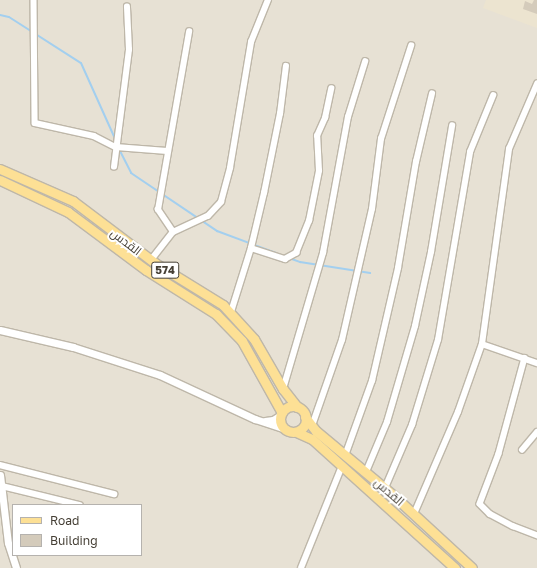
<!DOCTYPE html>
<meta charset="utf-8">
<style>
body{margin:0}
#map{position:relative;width:537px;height:568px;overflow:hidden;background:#f3efe6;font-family:"Golos Text",Cairo,sans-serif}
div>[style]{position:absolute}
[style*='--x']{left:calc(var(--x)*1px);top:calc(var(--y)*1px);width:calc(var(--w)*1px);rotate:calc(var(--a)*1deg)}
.residential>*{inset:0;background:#e7e1d4}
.education>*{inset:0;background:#ece4d0}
.stream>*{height:2px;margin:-1px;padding:0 1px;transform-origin:1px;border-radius:1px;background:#a3cfef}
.building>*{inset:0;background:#d4cbbb}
.roads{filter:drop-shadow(1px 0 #beb7a9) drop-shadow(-1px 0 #beb7a9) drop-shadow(0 1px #beb7a9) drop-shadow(0 -1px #beb7a9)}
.minor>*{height:5.5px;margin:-2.75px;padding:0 2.75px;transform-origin:2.75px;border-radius:2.75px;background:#fff}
.tertiary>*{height:7px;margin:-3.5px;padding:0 3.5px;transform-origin:3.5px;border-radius:3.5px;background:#fff}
.primary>*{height:9px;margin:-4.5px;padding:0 4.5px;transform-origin:4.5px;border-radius:4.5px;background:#fde095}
.primary>.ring{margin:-4.5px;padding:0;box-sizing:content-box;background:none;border:9px solid #fde095;border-radius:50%}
span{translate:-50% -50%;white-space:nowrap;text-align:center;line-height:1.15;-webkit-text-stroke:4px #fff;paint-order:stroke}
.shield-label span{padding:1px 3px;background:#fff;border:1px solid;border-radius:3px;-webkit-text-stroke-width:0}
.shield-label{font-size:11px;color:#453f35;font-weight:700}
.street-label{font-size:12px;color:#453f35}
.legend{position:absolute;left:12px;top:504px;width:130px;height:52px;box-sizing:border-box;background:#fff;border:1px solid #b5b2ae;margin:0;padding:5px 7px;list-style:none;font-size:12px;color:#453f35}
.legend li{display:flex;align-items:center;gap:8px;height:20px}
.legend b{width:20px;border:1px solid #b5b2ae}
</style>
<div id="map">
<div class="residential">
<div style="clip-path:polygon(evenodd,0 0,537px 0,537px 568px,0 568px,0 0,13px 505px,141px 505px,141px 555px,13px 555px,13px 505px)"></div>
</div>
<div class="education">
<div style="clip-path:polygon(486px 0,537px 0,537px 28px,483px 8px)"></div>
</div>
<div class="stream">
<div style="--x:0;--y:15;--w:9;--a:13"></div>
<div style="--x:9;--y:17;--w:85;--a:32.6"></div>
<div style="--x:81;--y:63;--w:85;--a:65.8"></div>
<div style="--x:119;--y:149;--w:27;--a:63"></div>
<div style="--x:131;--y:173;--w:104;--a:34"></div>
<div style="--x:217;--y:231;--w:63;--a:20.4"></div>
<div style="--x:289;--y:258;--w:12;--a:20"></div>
<div style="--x:300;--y:262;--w:71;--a:8.9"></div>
</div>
<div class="building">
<div style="clip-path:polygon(534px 0,537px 0,537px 14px,523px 9px,525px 1px,532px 4px)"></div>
</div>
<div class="roads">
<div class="minor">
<div style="--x:34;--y:0;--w:123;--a:89.5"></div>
<div style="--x:35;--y:123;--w:60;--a:12.4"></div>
<div style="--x:94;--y:136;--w:25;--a:27"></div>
<div style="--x:116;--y:147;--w:51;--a:4.5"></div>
<div style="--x:114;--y:167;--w:118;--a:-82.7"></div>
<div style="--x:129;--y:50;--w:43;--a:-92.7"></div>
<div style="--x:173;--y:232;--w:27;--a:-124"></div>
<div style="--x:158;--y:210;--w:181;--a:-80.1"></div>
<div style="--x:251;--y:248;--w:36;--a:18"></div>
<div style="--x:285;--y:259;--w:13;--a:-29"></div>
<div style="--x:296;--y:253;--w:35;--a:-68"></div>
<div style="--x:309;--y:221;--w:51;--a:-78.7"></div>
<div style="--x:319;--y:171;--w:35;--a:-93"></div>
<div style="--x:317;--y:136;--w:20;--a:-66"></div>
<div style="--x:325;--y:118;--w:30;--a:-78"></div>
<div style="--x:151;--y:260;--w:36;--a:-52"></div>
<div style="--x:173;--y:232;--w:38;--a:-25"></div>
<div style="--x:208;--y:216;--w:19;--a:-47"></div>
<div style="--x:221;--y:202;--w:35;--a:-75"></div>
<div style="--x:230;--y:168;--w:128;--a:-80.5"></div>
<div style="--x:251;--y:42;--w:45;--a:-68"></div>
<div style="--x:231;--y:312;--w:67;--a:-72.6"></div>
<div style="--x:251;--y:248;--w:57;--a:-76.7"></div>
<div style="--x:264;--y:193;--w:81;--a:-78.6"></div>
<div style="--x:280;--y:114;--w:48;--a:-82.9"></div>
<div style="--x:482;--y:344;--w:58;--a:19.1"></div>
<div style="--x:525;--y:358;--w:99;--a:105.2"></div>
<div style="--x:499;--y:454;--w:53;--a:110.8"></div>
<div style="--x:480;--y:504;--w:14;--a:45"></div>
<div style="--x:490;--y:514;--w:26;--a:28"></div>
<div style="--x:513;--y:526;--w:26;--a:21"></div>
<div style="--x:283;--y:389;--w:142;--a:-73.6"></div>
<div style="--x:323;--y:253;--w:138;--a:-79.6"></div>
<div style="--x:348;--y:117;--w:58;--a:-72.8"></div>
<div style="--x:312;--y:426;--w:91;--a:-70.8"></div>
<div style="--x:342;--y:340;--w:134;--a:-77.1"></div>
<div style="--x:372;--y:209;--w:71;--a:-82.7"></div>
<div style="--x:381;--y:139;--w:98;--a:-72.1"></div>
<div style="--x:522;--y:450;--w:23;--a:-50"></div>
<div style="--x:345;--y:456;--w:80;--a:-70.2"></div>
<div style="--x:372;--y:381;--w:116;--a:-77"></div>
<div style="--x:398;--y:268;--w:108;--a:-80.4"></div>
<div style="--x:416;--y:162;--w:70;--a:-76.8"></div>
<div style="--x:0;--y:465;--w:118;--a:14.3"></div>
<div style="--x:366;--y:472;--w:54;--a:-67.2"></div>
<div style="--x:387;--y:422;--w:100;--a:-73.7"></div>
<div style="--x:415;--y:326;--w:76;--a:-77.8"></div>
<div style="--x:431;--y:252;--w:128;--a:-80.5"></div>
<div style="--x:2;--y:486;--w:80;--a:13.7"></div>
<div style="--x:385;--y:488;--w:69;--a:-66.8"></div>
<div style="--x:412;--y:425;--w:89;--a:-73"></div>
<div style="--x:438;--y:340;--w:191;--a:-80.3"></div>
<div style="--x:470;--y:152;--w:61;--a:-67.7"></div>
<div style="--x:414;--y:514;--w:111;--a:-66.7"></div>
<div style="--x:458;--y:412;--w:72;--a:-70.6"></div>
<div style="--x:482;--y:344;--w:197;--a:-82.1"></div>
<div style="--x:509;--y:149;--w:71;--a:-66.7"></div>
<div style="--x:301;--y:568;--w:110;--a:-68.1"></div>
</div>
<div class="tertiary">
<div style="--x:0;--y:330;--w:75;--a:13.1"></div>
<div style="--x:73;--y:347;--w:91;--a:17.8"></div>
<div style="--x:160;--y:375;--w:105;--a:24.9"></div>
<div style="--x:255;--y:419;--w:32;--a:18"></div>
<div style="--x:265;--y:421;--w:8;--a:-7"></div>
<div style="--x:273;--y:420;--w:9;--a:-32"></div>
<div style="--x:0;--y:475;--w:68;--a:83.3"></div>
<div style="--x:8;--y:543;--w:26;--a:72"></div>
</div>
<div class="primary">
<div style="--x:0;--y:169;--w:80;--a:23.7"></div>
<div style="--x:73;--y:201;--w:103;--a:37.1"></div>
<div style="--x:155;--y:263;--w:80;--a:31.7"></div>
<div style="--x:223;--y:305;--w:46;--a:47.6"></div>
<div style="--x:254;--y:339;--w:58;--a:59.9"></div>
<div style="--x:283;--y:389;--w:23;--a:52"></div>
<div style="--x:0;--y:180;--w:75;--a:25.2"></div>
<div style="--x:68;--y:212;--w:97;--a:36.6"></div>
<div style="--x:146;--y:270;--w:83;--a:32.2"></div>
<div style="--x:216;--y:314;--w:37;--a:46"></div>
<div style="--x:242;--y:341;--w:82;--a:60.9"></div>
<div class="ring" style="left:280px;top:406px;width:17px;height:17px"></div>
<div style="--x:305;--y:417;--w:18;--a:52"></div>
<div style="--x:316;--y:431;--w:102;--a:39.8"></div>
<div style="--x:394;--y:496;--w:106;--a:42.7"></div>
<div style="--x:296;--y:432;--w:17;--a:24"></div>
<div style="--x:312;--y:439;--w:193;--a:42.1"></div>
</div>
</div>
<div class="shield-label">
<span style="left:165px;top:270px">574</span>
</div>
<div class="street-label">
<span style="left:126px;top:242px;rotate:38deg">القدس</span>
<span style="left:389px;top:492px;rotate:41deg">القدس</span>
</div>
<ul class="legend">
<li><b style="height:5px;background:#fde095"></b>Road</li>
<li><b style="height:11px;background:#d4cbbb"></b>Building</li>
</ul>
</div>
